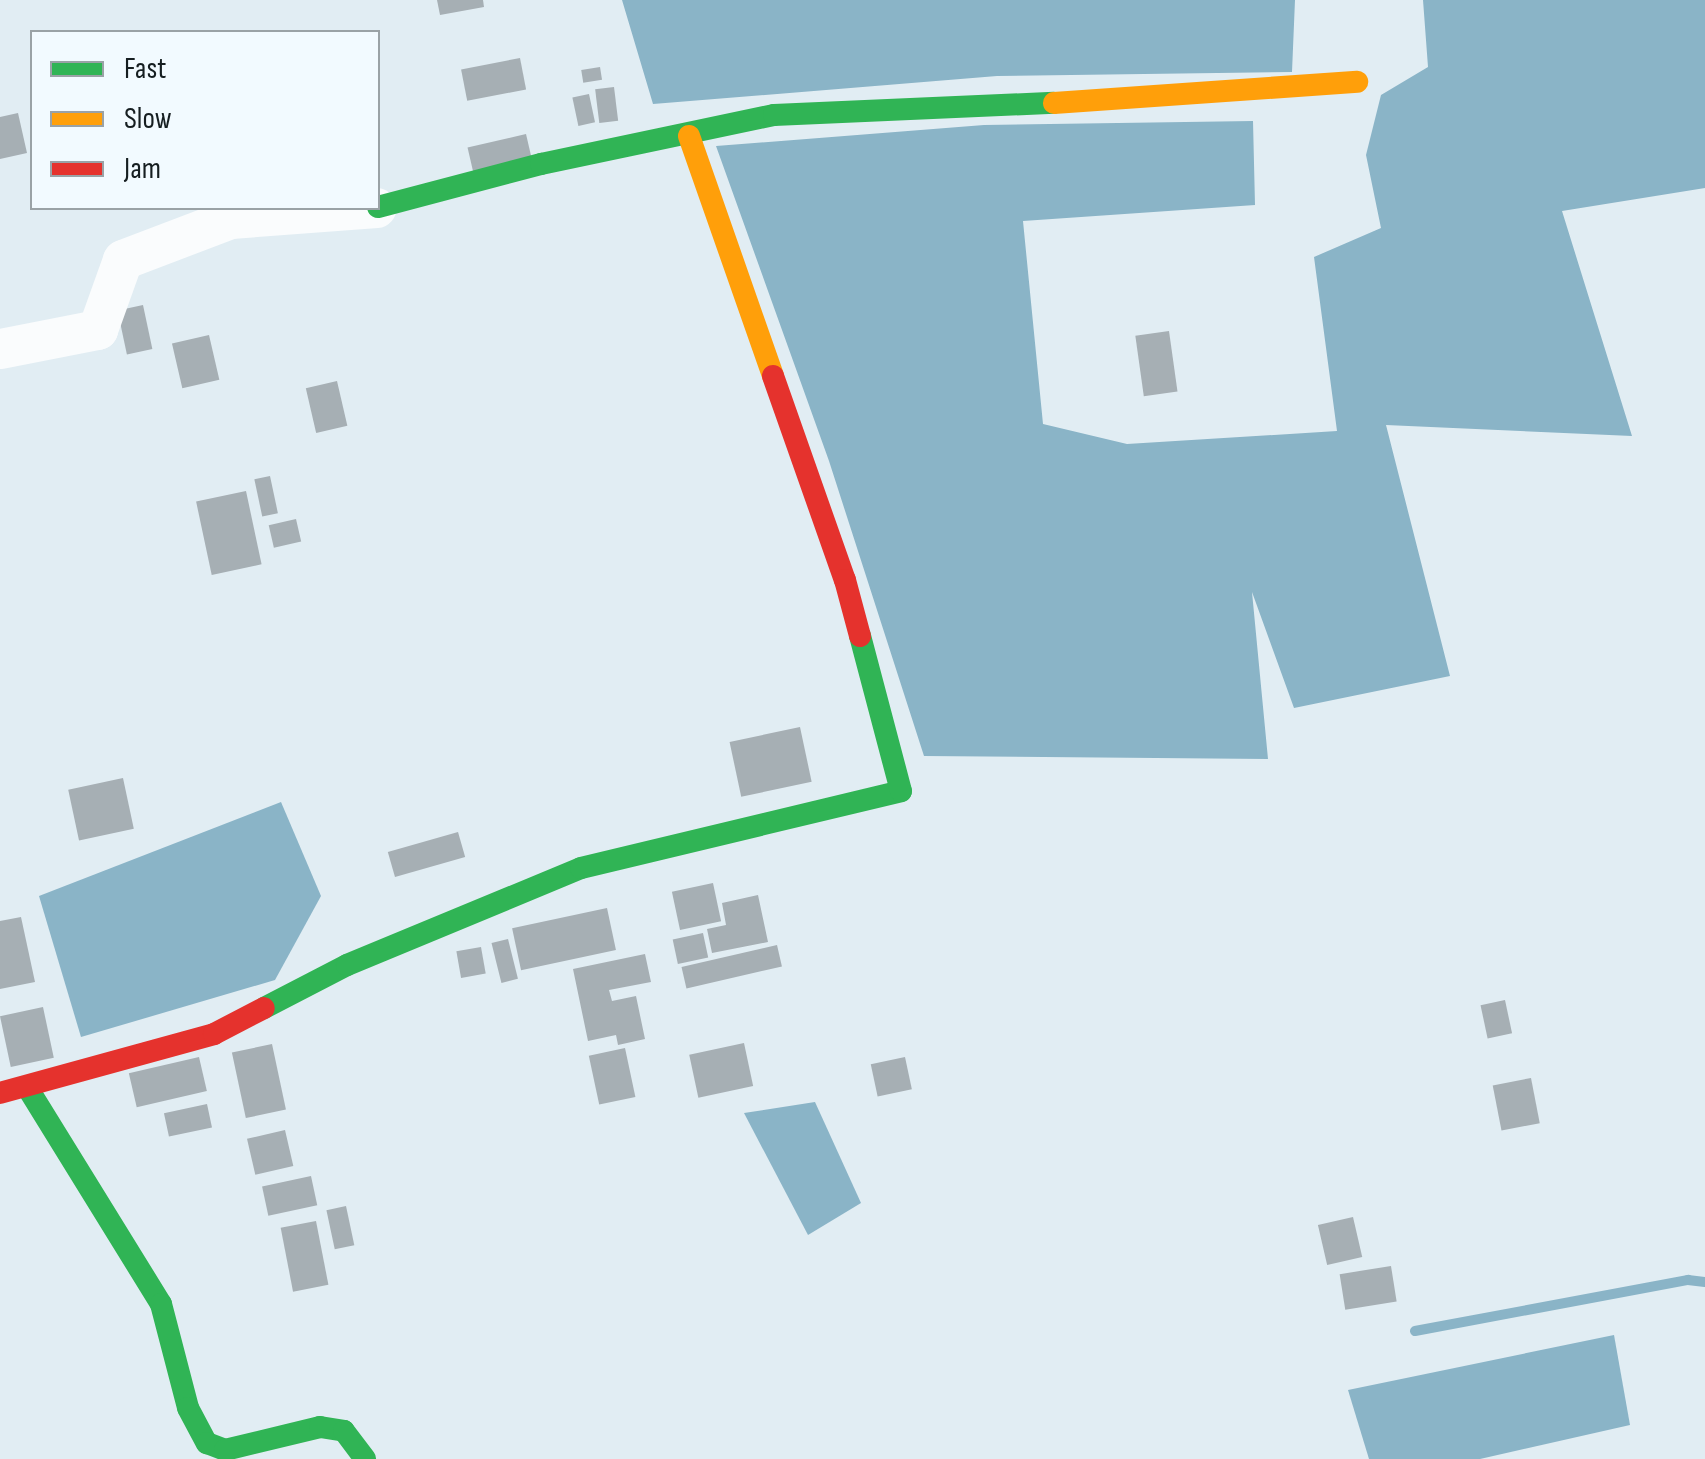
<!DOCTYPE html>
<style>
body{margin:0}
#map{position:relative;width:1705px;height:1459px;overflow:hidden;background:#e1edf3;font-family:"Sofia Sans Condensed",sans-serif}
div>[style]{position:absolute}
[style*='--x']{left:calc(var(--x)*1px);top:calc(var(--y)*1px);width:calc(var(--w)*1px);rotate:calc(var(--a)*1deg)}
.water>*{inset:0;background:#8ab4c7}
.stream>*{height:10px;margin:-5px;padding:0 5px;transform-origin:5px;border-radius:5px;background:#8ab4c7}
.building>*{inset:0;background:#a6afb4;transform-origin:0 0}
.street>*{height:40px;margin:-20px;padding:0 20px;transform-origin:20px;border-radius:20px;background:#fafcfd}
.fast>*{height:22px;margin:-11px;padding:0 11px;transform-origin:11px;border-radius:11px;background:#30b455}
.slow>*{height:22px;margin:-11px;padding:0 11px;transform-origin:11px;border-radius:11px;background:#ff9f0a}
.jam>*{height:22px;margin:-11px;padding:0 11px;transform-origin:11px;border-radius:11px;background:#e5322d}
span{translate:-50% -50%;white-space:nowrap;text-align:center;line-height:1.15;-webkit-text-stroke:8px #f2faff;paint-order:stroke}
.legend{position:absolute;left:30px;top:30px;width:350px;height:180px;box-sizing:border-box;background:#f2faff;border:2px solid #9aa2a6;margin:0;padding:12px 18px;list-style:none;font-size:30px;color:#161e21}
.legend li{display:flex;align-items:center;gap:20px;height:50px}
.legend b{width:50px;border:2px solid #9aa2a6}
</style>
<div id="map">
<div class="water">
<div style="clip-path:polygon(622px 0,1295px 0,1292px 72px,997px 76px,653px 104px)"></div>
<div style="clip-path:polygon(1423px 0,1705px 0,1705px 188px,1562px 211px,1632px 436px,1386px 425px,1450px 676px,1294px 708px,1252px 592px,1268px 759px,924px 756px,829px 461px,716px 146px,984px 125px,1253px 121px,1255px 205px,1023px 221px,1043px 424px,1127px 444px,1337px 431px,1314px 257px,1381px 228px,1366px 155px,1381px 95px,1428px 67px)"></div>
<div style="clip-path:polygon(281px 802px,321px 896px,275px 980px,81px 1037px,39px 896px)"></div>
<div style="clip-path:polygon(815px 1102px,861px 1203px,808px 1235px,744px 1113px)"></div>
<div style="clip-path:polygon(1614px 1335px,1630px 1425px,1480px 1459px,1369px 1459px,1348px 1390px)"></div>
</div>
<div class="stream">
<div style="--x:1415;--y:1331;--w:278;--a:-10.6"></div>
<div style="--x:1688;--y:1280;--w:17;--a:7"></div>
</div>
<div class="building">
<div style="clip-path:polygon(437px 0,483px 0,484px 7px,440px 15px)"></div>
<div style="left:520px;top:58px;width:32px;height:60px;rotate:79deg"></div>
<div style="left:600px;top:67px;width:13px;height:19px;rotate:81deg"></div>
<div style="left:614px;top:87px;width:34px;height:19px;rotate:83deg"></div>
<div style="left:589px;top:94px;width:29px;height:17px;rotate:78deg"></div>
<div style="clip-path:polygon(18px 113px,27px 153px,0 159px,0 117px)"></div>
<div style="left:526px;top:134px;width:26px;height:60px;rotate:77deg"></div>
<div style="left:143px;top:305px;width:45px;height:26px;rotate:78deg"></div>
<div style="left:1169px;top:331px;width:61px;height:34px;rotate:82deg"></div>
<div style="left:209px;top:335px;width:46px;height:38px;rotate:77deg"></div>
<div style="left:337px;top:381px;width:46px;height:32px;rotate:77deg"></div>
<div style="left:270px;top:476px;width:38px;height:16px;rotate:78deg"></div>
<div style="left:246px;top:491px;width:75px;height:51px;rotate:78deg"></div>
<div style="left:296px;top:519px;width:23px;height:28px;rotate:77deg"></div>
<div style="left:800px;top:727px;width:56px;height:72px;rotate:78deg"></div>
<div style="left:123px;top:778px;width:52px;height:56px;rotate:78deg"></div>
<div style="left:458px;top:832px;width:26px;height:73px;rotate:74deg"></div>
<div style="left:713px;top:883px;width:39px;height:42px;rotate:78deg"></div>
<div style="clip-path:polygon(758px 895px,768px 942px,712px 953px,707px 929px,726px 925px,722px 903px)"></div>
<div style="left:607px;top:908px;width:43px;height:97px;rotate:78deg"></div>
<div style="clip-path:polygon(21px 917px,35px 982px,0 989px,0 921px)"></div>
<div style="left:703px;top:933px;width:25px;height:31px;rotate:78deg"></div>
<div style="left:508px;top:939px;width:41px;height:17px;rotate:76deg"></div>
<div style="left:777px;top:945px;width:22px;height:98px;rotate:77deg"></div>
<div style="left:481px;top:947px;width:27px;height:25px;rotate:80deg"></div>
<div style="clip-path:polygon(645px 954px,651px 982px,609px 990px,612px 1001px,636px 996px,645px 1039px,618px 1045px,616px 1035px,588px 1041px,573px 969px)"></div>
<div style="left:1505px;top:1000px;width:34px;height:25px;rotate:78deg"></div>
<div style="left:43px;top:1007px;width:52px;height:44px;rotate:78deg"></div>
<div style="left:744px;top:1043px;width:44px;height:56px;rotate:78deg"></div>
<div style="left:272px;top:1044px;width:67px;height:41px;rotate:78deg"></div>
<div style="left:625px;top:1048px;width:50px;height:37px;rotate:78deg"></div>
<div style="left:199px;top:1057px;width:35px;height:72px;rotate:77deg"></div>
<div style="left:905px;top:1057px;width:33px;height:35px;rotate:78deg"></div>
<div style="left:1531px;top:1078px;width:46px;height:39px;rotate:79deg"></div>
<div style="left:207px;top:1104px;width:24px;height:44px;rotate:78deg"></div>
<div style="left:285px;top:1130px;width:37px;height:39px;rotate:77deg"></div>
<div style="left:311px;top:1176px;width:30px;height:50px;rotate:78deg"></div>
<div style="left:346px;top:1206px;width:40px;height:20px;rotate:78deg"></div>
<div style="left:1353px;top:1217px;width:41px;height:36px;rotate:77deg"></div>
<div style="left:316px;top:1221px;width:65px;height:36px;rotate:79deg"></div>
<div style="left:1391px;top:1266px;width:36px;height:52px;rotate:81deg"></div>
</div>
<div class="street">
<div style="--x:0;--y:349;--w:100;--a:-11"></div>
<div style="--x:98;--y:330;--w:74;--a:-70.3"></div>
<div style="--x:123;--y:260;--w:116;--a:-20.8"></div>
<div style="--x:231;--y:219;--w:146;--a:-4.3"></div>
</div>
<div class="fast">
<div style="--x:378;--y:207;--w:169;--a:-14.8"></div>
<div style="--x:541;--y:164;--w:238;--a:-11.9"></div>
<div style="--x:774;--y:115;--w:280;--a:-2.5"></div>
<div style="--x:264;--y:1008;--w:93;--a:-27.4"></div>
<div style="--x:347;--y:965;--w:253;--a:-22.5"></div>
<div style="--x:581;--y:868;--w:329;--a:-13.5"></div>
<div style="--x:901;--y:791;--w:160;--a:-104.8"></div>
<div style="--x:27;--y:1087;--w:255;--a:58.3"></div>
<div style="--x:161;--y:1304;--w:107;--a:75.4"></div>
<div style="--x:188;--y:1408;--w:40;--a:62"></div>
<div style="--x:207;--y:1443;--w:19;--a:21"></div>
<div style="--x:225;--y:1450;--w:98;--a:-13.6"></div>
<div style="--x:320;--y:1427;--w:24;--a:9"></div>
<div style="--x:344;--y:1431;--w:35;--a:53"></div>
</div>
<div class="slow">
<div style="--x:1054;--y:103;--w:304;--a:-4"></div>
<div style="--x:689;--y:136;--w:254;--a:70.7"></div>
</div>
<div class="jam">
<div style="--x:773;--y:376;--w:216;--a:70.6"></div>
<div style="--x:845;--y:580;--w:58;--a:75"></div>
<div style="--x:0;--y:1093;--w:222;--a:-15.4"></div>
<div style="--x:214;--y:1034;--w:56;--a:-27.5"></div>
</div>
<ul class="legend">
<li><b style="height:12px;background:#30b455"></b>Fast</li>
<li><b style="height:12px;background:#ff9f0a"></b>Slow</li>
<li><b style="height:12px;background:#e5322d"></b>Jam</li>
</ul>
</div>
